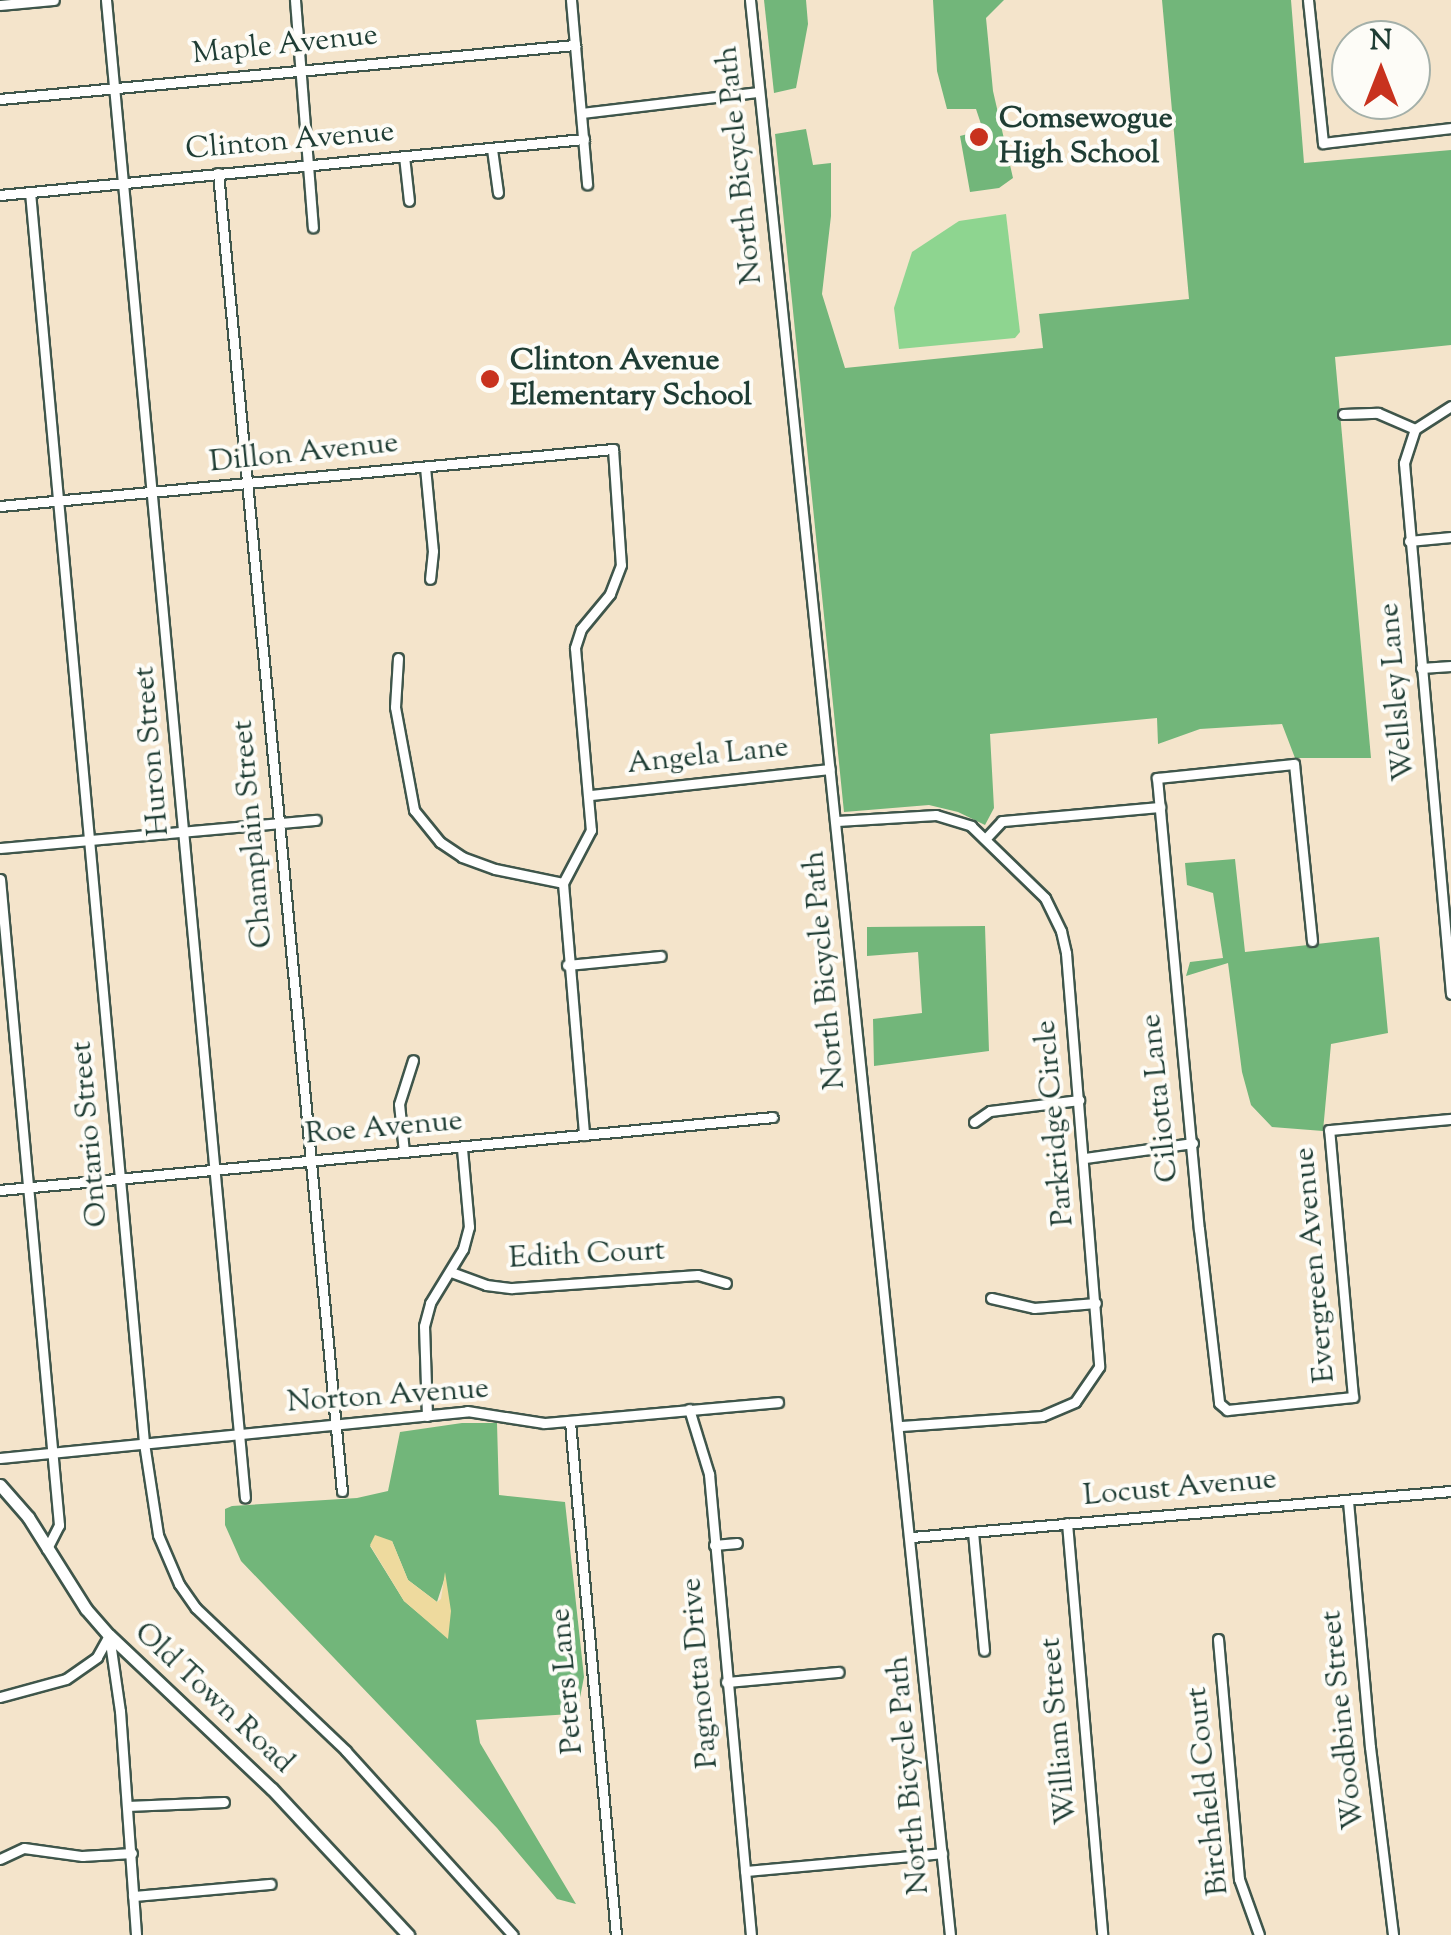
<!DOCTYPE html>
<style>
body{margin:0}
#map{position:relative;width:1451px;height:1935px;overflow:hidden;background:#f4e4cb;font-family:"Sorts Mill Goudy",serif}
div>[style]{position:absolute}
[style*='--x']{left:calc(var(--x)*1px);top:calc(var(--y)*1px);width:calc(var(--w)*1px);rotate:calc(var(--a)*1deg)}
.green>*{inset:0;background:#8ed590}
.forest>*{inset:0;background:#72b67a}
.sand>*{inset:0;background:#eeda9e}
.roads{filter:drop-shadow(2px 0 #3f564b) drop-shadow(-2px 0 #3f564b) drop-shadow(0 2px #3f564b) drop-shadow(0 -2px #3f564b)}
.minor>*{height:9px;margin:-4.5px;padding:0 4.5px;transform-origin:4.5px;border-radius:4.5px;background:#fff}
.major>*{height:11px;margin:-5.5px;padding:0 5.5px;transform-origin:5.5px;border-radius:5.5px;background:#fff}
.dots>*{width:28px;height:28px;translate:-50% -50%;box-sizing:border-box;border:5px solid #fdfcf7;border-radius:50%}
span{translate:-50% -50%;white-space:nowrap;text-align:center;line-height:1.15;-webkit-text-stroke:8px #fdfcf7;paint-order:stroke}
.street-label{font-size:30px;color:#1f3d34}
.poi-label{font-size:30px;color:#1f3d34;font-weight:700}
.left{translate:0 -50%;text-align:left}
.north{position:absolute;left:1331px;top:20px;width:100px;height:100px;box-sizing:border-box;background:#fdfcf7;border:2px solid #a4b0a9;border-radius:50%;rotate:0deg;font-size:28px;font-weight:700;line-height:40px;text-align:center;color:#1f3d34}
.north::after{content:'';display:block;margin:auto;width:35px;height:45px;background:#c8321e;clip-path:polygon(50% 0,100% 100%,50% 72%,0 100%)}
</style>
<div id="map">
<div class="green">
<div style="clip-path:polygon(1006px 214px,1020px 332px,1015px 338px,899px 349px,894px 308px,912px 252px,959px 221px)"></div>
</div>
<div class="forest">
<div style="clip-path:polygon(764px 0,806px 0,808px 24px,796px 88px,774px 93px)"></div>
<div style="clip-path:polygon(933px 0,1004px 0,986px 18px,993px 91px,1013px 178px,999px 188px,970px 192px,960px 136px,983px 130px,976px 109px,947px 109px,937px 71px)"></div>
<div style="clip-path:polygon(1162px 0,1291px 0,1304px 163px,1451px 150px,1451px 345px,1335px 357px,1371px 758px,1295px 758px,1282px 724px,1200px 729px,1158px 744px,1157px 718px,990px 734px,994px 808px,985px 825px,958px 812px,929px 805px,844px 812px,775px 134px,806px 129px,813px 165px,831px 163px,831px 216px,822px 294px,845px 368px,1043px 348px,1039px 314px,1189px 299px)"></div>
<div style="clip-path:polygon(1235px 859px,1245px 952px,1379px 937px,1388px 1033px,1331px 1044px,1323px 1131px,1272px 1127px,1251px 1105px,1242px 1072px,1228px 963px,1186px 976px,1190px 962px,1223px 958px,1213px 893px,1187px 885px,1185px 863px)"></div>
<div style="clip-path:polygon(985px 926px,989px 1051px,874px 1066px,873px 1019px,922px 1013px,918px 952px,867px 956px,867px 927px)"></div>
<div style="clip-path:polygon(evenodd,462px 1423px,497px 1423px,499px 1495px,565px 1502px,584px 1677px,578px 1708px,571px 1714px,476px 1720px,480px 1743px,576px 1904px,557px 1899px,497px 1828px,241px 1561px,225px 1525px,225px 1509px,232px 1506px,357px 1498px,388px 1491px,400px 1432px,462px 1423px,392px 1541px,408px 1580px,437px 1602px,445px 1577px,448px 1638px,404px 1601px,370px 1546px,392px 1541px)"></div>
</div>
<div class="sand">
<div style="clip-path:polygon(375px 1535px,392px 1541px,408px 1580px,437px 1602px,441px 1599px,445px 1572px,451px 1611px,448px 1639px,404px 1601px,370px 1545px)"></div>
</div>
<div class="roads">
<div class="minor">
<div style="--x:106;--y:0;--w:1504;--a:84.7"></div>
<div style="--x:295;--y:0;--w:228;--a:85.5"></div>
<div style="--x:571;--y:0;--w:185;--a:85"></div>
<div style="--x:750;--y:0;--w:1945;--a:84.1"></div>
<div style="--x:1308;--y:0;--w:144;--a:84"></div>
<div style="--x:1323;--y:143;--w:129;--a:-6.7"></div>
<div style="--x:0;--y:5;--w:54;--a:-5.3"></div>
<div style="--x:0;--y:99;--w:578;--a:-5.37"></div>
<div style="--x:582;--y:113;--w:178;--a:-6.8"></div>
<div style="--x:492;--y:149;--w:44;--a:82.2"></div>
<div style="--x:404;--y:156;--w:45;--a:83.7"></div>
<div style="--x:218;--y:173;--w:1324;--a:84.63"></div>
<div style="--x:30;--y:192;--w:1256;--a:84.79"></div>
<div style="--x:144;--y:1443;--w:93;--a:81.3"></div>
<div style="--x:158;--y:1535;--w:53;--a:66.8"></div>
<div style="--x:179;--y:1584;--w:29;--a:55"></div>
<div style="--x:196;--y:1608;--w:207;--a:43.6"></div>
<div style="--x:346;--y:1751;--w:248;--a:47.8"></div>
<div style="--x:0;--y:195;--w:587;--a:-5.48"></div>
<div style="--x:1451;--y:406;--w:43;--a:147.4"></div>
<div style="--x:1415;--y:429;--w:36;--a:108"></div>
<div style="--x:1404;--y:463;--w:533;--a:84.94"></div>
<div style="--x:1343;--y:414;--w:35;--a:-2"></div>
<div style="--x:1378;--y:413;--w:40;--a:23.4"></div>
<div style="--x:425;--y:467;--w:84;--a:84.6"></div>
<div style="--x:433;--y:551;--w:28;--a:96"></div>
<div style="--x:0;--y:506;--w:616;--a:-5.31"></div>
<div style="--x:613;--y:449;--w:116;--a:86.1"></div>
<div style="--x:621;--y:565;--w:31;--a:111"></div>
<div style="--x:610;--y:594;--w:45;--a:129.6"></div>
<div style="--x:581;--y:629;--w:20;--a:108"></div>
<div style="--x:575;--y:648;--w:183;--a:85"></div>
<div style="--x:591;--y:830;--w:60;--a:117.8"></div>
<div style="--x:1409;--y:541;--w:42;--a:-5.4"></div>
<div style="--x:398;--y:658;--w:49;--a:93.5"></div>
<div style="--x:395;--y:707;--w:105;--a:79.5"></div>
<div style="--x:414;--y:810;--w:41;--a:50.9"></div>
<div style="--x:440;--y:842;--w:27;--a:34"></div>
<div style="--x:462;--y:857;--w:35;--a:20"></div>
<div style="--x:495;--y:869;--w:69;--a:11.6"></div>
<div style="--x:1421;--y:668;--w:30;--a:-4"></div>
<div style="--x:591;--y:795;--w:240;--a:-6.2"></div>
<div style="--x:837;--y:821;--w:99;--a:-3.5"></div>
<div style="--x:936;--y:815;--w:37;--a:17"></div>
<div style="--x:971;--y:826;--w:103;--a:44.2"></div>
<div style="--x:1045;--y:898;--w:37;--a:64"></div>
<div style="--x:1061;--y:931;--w:23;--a:77"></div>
<div style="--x:1066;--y:953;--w:415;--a:85.4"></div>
<div style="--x:1099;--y:1367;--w:42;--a:124.4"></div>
<div style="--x:1075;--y:1402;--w:36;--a:157"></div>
<div style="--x:1042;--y:1416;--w:141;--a:175.9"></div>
<div style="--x:987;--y:837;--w:22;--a:-47"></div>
<div style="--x:1002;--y:821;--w:159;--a:-5.1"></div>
<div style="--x:0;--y:848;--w:317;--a:-5.1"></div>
<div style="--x:0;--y:879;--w:649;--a:84.78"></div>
<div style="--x:59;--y:1525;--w:27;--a:117"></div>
<div style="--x:563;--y:883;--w:253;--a:85.2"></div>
<div style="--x:1312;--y:941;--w:178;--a:-95.8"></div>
<div style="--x:1294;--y:764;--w:138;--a:174.2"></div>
<div style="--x:1157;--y:778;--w:453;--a:84.7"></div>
<div style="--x:1199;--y:1229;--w:175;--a:83.4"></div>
<div style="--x:1219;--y:1403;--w:11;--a:41"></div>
<div style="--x:1227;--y:1410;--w:127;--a:-5.9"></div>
<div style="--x:1353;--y:1397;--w:268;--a:-95.1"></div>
<div style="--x:1329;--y:1130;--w:122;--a:-5.2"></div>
<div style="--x:567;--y:965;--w:94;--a:-5.5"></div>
<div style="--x:974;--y:1122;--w:19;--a:-35"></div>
<div style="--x:990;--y:1111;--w:90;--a:-7"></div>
<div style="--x:404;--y:1152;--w:48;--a:-95.9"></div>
<div style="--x:399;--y:1104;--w:46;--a:-72.3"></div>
<div style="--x:1085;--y:1158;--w:109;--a:-7.9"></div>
<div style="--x:0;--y:1190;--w:776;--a:-5.39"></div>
<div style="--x:451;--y:1272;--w:37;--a:20"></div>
<div style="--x:486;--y:1285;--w:26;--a:7"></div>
<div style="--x:512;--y:1288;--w:186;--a:-4"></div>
<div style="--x:698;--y:1275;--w:29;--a:16"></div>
<div style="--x:991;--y:1298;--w:44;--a:13.1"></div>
<div style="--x:1034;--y:1308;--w:62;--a:-4.6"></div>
<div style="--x:689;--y:1409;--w:68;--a:72.9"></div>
<div style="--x:709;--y:1474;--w:463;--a:84.8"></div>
<div style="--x:427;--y:1416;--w:90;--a:-91.9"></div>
<div style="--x:424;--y:1326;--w:24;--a:-75"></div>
<div style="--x:430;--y:1303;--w:63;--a:-58.6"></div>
<div style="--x:463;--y:1249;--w:23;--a:-75"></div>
<div style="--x:469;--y:1227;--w:79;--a:-95.1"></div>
<div style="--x:570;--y:1422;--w:515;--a:84.88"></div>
<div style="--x:0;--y:1458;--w:469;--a:-5.7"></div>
<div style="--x:467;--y:1411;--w:78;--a:8.9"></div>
<div style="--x:544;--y:1423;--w:235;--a:-5.1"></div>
<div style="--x:1348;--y:1501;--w:247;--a:84.9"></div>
<div style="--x:1370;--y:1747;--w:189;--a:83"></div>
<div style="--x:1067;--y:1523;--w:413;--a:85.1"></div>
<div style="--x:973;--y:1532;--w:119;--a:84.7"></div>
<div style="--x:912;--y:1537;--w:541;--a:-4.88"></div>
<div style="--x:714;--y:1545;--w:23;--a:-5"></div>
<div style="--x:109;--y:1635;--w:77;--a:81.8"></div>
<div style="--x:120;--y:1711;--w:225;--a:85.9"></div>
<div style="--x:1218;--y:1639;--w:241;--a:85"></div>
<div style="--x:1239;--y:1879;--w:59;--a:70.3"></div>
<div style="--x:726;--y:1682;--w:113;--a:-5.1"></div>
<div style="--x:0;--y:1697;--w:68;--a:-15.3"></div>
<div style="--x:66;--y:1679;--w:38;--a:-35"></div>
<div style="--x:97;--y:1657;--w:25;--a:-61"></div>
<div style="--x:127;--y:1806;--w:97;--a:-2.4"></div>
<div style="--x:0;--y:1859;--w:26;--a:-25"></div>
<div style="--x:24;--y:1848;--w:59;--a:7.9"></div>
<div style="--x:82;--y:1856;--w:50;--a:-3.4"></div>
<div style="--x:745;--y:1871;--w:198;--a:-5.2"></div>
<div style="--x:133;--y:1896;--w:138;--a:-5"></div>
</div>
<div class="major">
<div style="--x:0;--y:1485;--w:43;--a:48.8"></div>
<div style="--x:28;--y:1517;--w:109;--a:57.8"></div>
<div style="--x:86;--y:1609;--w:35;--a:49"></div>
<div style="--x:109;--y:1635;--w:224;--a:43.4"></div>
<div style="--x:272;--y:1789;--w:200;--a:47"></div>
</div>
</div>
<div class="dots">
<div style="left:979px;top:137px;background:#c8321e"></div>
<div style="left:490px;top:379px;background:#c8321e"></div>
</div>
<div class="street-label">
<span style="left:285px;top:46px;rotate:-6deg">Maple Avenue</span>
<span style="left:290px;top:142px;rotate:-5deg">Clinton Avenue</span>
<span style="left:741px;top:165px;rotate:-96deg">North Bicycle Path</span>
<span style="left:304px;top:454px;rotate:-6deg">Dillon Avenue</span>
<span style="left:1398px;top:692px;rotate:-95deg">Wellsley Lane</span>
<span style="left:153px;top:751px;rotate:-95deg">Huron Street</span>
<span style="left:708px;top:757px;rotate:-6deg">Angela Lane</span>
<span style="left:254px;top:834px;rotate:-95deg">Champlain Street</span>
<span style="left:826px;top:970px;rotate:-95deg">North Bicycle Path</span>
<span style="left:1161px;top:1098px;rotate:-96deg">Ciliotta Lane</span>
<span style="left:1056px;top:1123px;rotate:-95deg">Parkridge Circle</span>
<span style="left:384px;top:1129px;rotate:-5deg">Roe Avenue</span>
<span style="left:91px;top:1134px;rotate:-95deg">Ontario Street</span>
<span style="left:587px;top:1256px;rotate:-3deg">Edith Court</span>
<span style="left:1316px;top:1265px;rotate:-95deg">Evergreen Avenue</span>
<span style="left:388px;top:1397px;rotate:-4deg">Norton Avenue</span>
<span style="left:1180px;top:1489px;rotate:-5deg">Locust Avenue</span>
<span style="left:701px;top:1673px;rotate:-95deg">Pagnotta Drive</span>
<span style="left:568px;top:1681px;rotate:-95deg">Peters Lane</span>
<span style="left:213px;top:1699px;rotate:43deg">Old Town Road</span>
<span style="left:1344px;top:1720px;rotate:-96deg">Woodbine Street</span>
<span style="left:1060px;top:1731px;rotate:-95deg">William Street</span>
<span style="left:910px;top:1775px;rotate:-95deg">North Bicycle Path</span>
<span style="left:1209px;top:1791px;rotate:-96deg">Birchfield Court</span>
</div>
<div class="poi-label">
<span class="left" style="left:999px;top:137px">Comsewogue<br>High School</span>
<span class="left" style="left:510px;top:379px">Clinton Avenue<br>Elementary School</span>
</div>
<div class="north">N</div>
</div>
